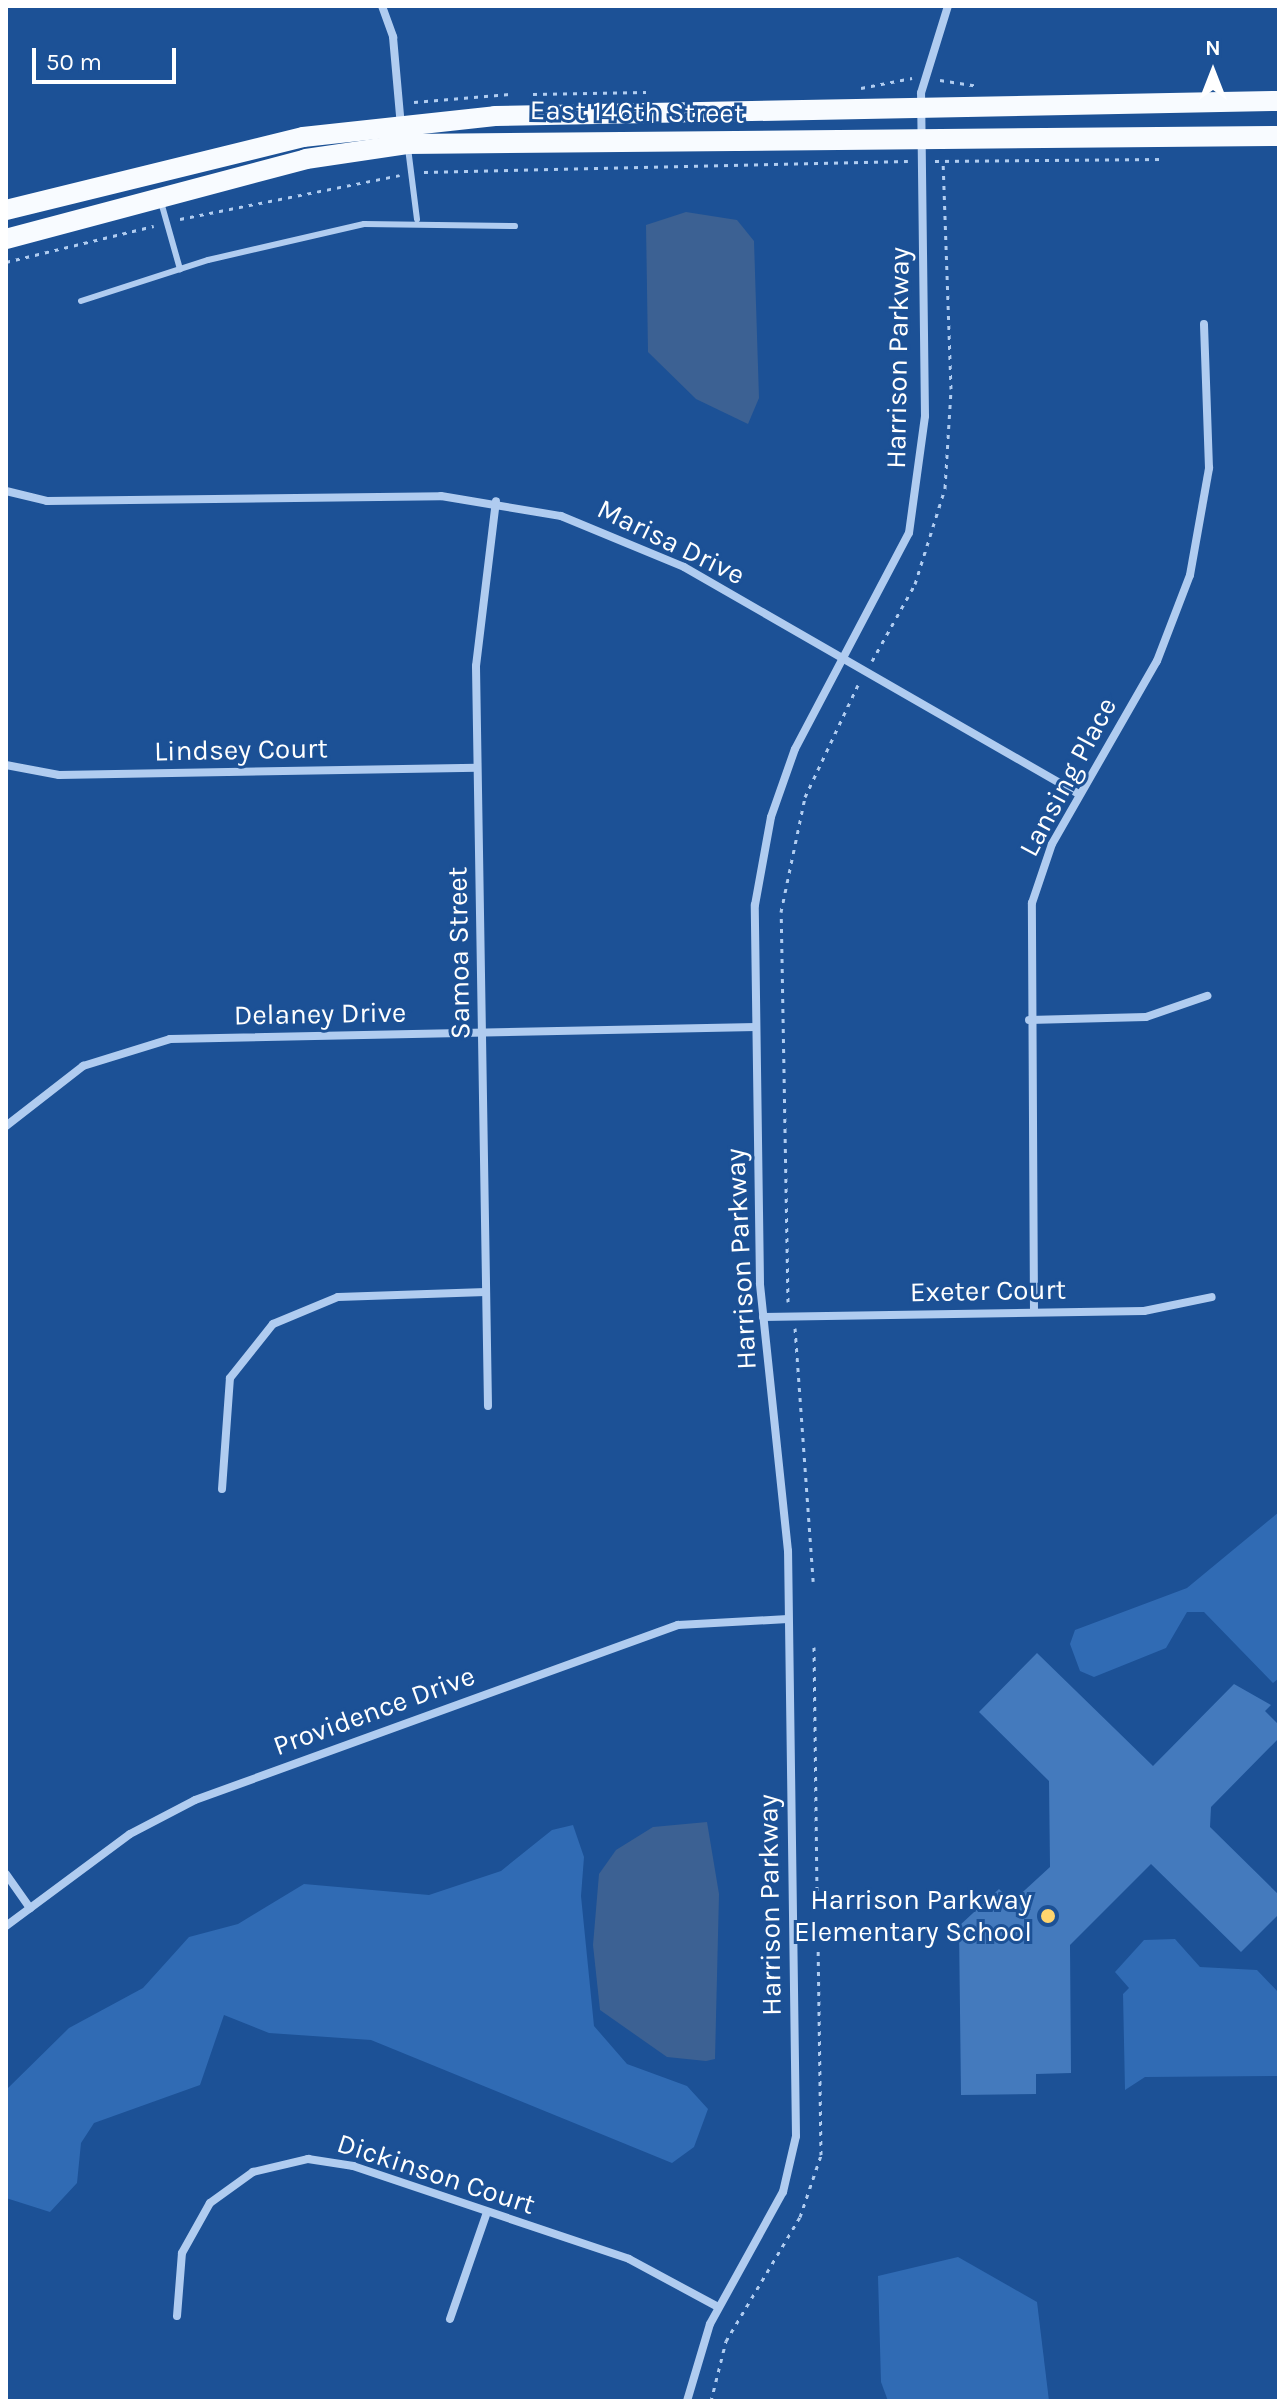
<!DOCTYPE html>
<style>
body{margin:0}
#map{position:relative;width:1285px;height:2407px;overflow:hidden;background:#1c5196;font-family:Karla,sans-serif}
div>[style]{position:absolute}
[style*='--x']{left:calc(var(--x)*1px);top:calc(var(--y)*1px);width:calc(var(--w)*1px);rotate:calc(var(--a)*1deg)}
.green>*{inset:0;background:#306bb4}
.water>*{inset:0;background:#3c6193}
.building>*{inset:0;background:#447abd}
.path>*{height:3px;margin-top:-1.5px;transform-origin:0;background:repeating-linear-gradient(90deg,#b0ccf0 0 4px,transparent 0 10px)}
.lane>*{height:6px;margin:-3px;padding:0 3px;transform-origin:3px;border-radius:3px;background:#b0ccf0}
.street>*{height:8px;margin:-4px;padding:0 4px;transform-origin:4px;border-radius:4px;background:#b0ccf0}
.primary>*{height:20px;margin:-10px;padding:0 10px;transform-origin:10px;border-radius:10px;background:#f8fbff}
.dots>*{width:22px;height:22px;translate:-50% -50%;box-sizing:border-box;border:4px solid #1c5196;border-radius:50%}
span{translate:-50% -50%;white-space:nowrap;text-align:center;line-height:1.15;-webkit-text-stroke:6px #1c5196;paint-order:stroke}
.street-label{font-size:28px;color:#fff}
.poi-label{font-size:28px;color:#fff}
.right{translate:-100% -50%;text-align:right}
.frame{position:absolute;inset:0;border:8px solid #fff;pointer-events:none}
.north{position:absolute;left:1173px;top:32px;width:80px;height:80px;-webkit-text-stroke:6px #1c5196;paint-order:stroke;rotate:0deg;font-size:22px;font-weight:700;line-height:32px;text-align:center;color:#fff}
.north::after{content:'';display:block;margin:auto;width:28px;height:36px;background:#fff;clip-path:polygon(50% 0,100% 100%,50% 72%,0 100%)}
.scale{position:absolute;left:32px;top:48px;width:144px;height:36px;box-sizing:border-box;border:4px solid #fff;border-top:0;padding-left:10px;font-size:24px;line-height:28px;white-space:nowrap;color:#fff;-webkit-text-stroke:6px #1c5196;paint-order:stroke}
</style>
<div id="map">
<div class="green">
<div style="clip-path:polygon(1279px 1512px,1279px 1678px,1273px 1683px,1204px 1612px,1187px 1612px,1166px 1648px,1094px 1677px,1080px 1671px,1070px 1644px,1075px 1630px,1187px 1588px)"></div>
<div style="clip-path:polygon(573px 1825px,584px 1857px,581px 1896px,594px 2026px,627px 2064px,687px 2086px,708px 2109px,694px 2147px,672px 2163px,371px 2040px,269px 2033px,224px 2015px,200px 2085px,94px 2123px,81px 2143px,77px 2183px,50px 2212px,6px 2198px,6px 2090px,69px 2028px,143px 1988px,189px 1937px,238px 1924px,304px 1884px,429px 1895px,501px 1871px,552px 1830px)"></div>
<div style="clip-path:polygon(1175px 1939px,1200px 1967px,1257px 1970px,1279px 1993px,1279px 2076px,1145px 2077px,1125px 2090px,1123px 1994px,1129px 1988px,1115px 1972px,1144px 1940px)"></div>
<div style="clip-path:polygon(958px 2257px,1037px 2302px,1049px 2401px,888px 2401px,881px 2382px,878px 2276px)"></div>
</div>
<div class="water">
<div style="clip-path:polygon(686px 212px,737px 220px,754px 241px,759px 398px,748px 424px,696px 399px,648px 352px,646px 225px)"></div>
<div style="clip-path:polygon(707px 1822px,719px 1894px,715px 2059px,706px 2061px,667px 2057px,600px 2010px,593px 1945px,599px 1874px,616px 1850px,653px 1827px)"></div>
</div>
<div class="building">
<div style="clip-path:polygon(1037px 1653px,1153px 1766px,1234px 1684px,1271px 1705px,1265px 1711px,1279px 1725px,1279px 1738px,1211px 1807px,1210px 1827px,1279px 1895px,1279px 1914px,1241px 1952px,1151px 1864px,1070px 1945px,1071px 2073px,1036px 2074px,1036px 2094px,961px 2095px,959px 1926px,999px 1889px,1012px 1902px,1050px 1867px,1049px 1781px,979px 1712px)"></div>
</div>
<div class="path">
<div style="--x:940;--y:80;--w:39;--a:9"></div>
<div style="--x:861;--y:88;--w:52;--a:-11.1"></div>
<div style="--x:533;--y:94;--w:113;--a:-1"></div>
<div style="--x:414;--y:102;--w:96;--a:-4.8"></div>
<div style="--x:935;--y:161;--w:229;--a:-0.5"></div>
<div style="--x:424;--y:172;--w:484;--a:-1.3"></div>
<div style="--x:180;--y:219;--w:224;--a:-11.3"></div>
<div style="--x:6;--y:262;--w:152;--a:-13.7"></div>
<div style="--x:872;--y:661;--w:88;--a:-60.8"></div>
<div style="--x:915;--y:584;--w:101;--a:-72.6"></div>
<div style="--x:945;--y:488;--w:99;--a:-86.5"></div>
<div style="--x:951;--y:389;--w:228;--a:-92"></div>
<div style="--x:788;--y:1302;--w:390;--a:-91"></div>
<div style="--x:781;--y:912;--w:117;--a:-78.2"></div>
<div style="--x:805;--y:797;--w:124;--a:-64.7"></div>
<div style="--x:795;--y:1328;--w:254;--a:85.9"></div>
<div style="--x:814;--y:1647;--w:256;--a:89.3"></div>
<div style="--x:711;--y:2401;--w:62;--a:-76"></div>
<div style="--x:726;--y:2341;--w:144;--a:-59.2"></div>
<div style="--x:800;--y:2217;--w:65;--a:-71.3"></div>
<div style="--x:821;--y:2155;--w:208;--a:-90.8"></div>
</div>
<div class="lane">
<div style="--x:408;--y:148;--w:72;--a:82.8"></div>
<div style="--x:161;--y:202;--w:70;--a:74.2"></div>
<div style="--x:81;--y:301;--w:133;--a:-17.9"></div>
<div style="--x:208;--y:260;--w:160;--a:-13"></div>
<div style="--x:364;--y:224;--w:151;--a:0.8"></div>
</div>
<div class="street">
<div style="--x:382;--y:6;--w:33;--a:70"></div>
<div style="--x:393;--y:37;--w:89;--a:84.9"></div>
<div style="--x:6;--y:491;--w:42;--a:13.7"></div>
<div style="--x:47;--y:501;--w:394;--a:-0.7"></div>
<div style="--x:441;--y:496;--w:122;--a:9.5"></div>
<div style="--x:561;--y:516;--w:133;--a:22.5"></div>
<div style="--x:684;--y:567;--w:455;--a:29.9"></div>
<div style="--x:6;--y:765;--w:54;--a:10.7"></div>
<div style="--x:59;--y:775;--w:418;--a:-1"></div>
<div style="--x:1029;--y:1020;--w:117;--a:-1.5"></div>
<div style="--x:1146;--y:1017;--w:65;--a:-19"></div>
<div style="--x:6;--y:1126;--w:98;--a:-37.9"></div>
<div style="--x:83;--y:1066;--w:91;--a:-17.2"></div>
<div style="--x:170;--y:1039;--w:586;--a:-1.17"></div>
<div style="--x:1034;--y:1312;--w:409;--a:-90.3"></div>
<div style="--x:1032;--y:903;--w:62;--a:-71.3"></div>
<div style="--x:1052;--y:844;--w:211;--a:-60.2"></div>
<div style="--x:1157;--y:661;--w:92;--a:-69"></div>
<div style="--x:1190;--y:575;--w:109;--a:-79.9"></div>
<div style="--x:1209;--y:468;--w:144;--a:-92"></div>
<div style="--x:763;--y:1317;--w:381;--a:-0.9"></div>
<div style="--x:1144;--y:1311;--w:69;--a:-11.6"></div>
<div style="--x:488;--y:1406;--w:740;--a:-90.93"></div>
<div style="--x:476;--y:666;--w:166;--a:-83.1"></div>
<div style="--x:222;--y:1489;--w:111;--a:-85.9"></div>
<div style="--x:230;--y:1378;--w:69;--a:-51.5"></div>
<div style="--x:273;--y:1324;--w:70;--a:-22.6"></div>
<div style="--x:338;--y:1297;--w:148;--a:-1.9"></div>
<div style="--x:6;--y:1874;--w:42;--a:54.8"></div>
<div style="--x:6;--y:1926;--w:154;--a:-36.6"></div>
<div style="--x:130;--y:1834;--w:73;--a:-27.6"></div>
<div style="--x:195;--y:1800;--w:514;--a:-19.92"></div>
<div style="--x:678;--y:1625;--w:110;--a:-3.1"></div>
<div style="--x:177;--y:2316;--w:63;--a:-85.5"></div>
<div style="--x:182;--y:2253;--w:57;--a:-60.8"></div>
<div style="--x:210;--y:2203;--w:53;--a:-35.8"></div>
<div style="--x:253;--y:2172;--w:57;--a:-13.3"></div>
<div style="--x:308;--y:2159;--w:46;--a:8.8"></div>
<div style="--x:353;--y:2166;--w:291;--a:18.6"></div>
<div style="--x:629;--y:2259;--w:101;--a:28.3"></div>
<div style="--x:450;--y:2319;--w:113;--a:-70.9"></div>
<div style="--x:687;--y:2401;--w:80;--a:-73.4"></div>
<div style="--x:710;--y:2324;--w:151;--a:-61.1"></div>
<div style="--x:783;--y:2192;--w:57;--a:-76.9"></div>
<div style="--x:796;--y:2136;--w:585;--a:-90.78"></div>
<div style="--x:788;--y:1551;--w:269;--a:-96"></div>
<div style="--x:760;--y:1283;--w:378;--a:-90.8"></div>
<div style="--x:755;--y:905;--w:89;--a:-79.7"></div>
<div style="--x:771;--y:817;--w:72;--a:-70.6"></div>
<div style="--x:795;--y:749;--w:244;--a:-62.2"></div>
<div style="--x:909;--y:533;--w:118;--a:-82.2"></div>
<div style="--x:925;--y:416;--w:323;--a:-90.7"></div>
<div style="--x:921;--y:93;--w:91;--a:-72.8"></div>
</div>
<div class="primary">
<div style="--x:6;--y:210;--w:306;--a:-13.8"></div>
<div style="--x:303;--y:137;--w:193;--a:-6.2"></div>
<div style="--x:495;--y:116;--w:784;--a:-1.1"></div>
<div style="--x:6;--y:239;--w:310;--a:-14.9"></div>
<div style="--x:306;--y:159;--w:102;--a:-8.4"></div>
<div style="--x:407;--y:144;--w:872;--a:-0.53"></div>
</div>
<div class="dots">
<div style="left:1048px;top:1916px;background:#ffd56e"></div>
</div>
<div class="street-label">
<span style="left:637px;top:112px;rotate:1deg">East 146th Street</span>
<span style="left:898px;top:358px;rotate:-89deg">Harrison Parkway</span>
<span style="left:671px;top:542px;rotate:26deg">Marisa Drive</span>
<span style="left:241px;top:750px;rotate:-1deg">Lindsey Court</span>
<span style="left:1068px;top:777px;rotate:-62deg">Lansing Place</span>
<span style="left:459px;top:953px;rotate:-91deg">Samoa Street</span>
<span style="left:320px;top:1014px;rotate:-1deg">Delaney Drive</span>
<span style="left:741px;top:1259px;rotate:-93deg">Harrison Parkway</span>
<span style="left:988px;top:1291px;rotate:-1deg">Exeter Court</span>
<span style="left:374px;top:1711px;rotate:-20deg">Providence Drive</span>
<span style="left:770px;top:1905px;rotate:-91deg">Harrison Parkway</span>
<span style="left:436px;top:2174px;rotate:18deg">Dickinson Court</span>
</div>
<div class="poi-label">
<span class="right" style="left:1032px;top:1916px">Harrison Parkway<br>Elementary School</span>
</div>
<div class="frame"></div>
<div class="north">N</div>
<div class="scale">50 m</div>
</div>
